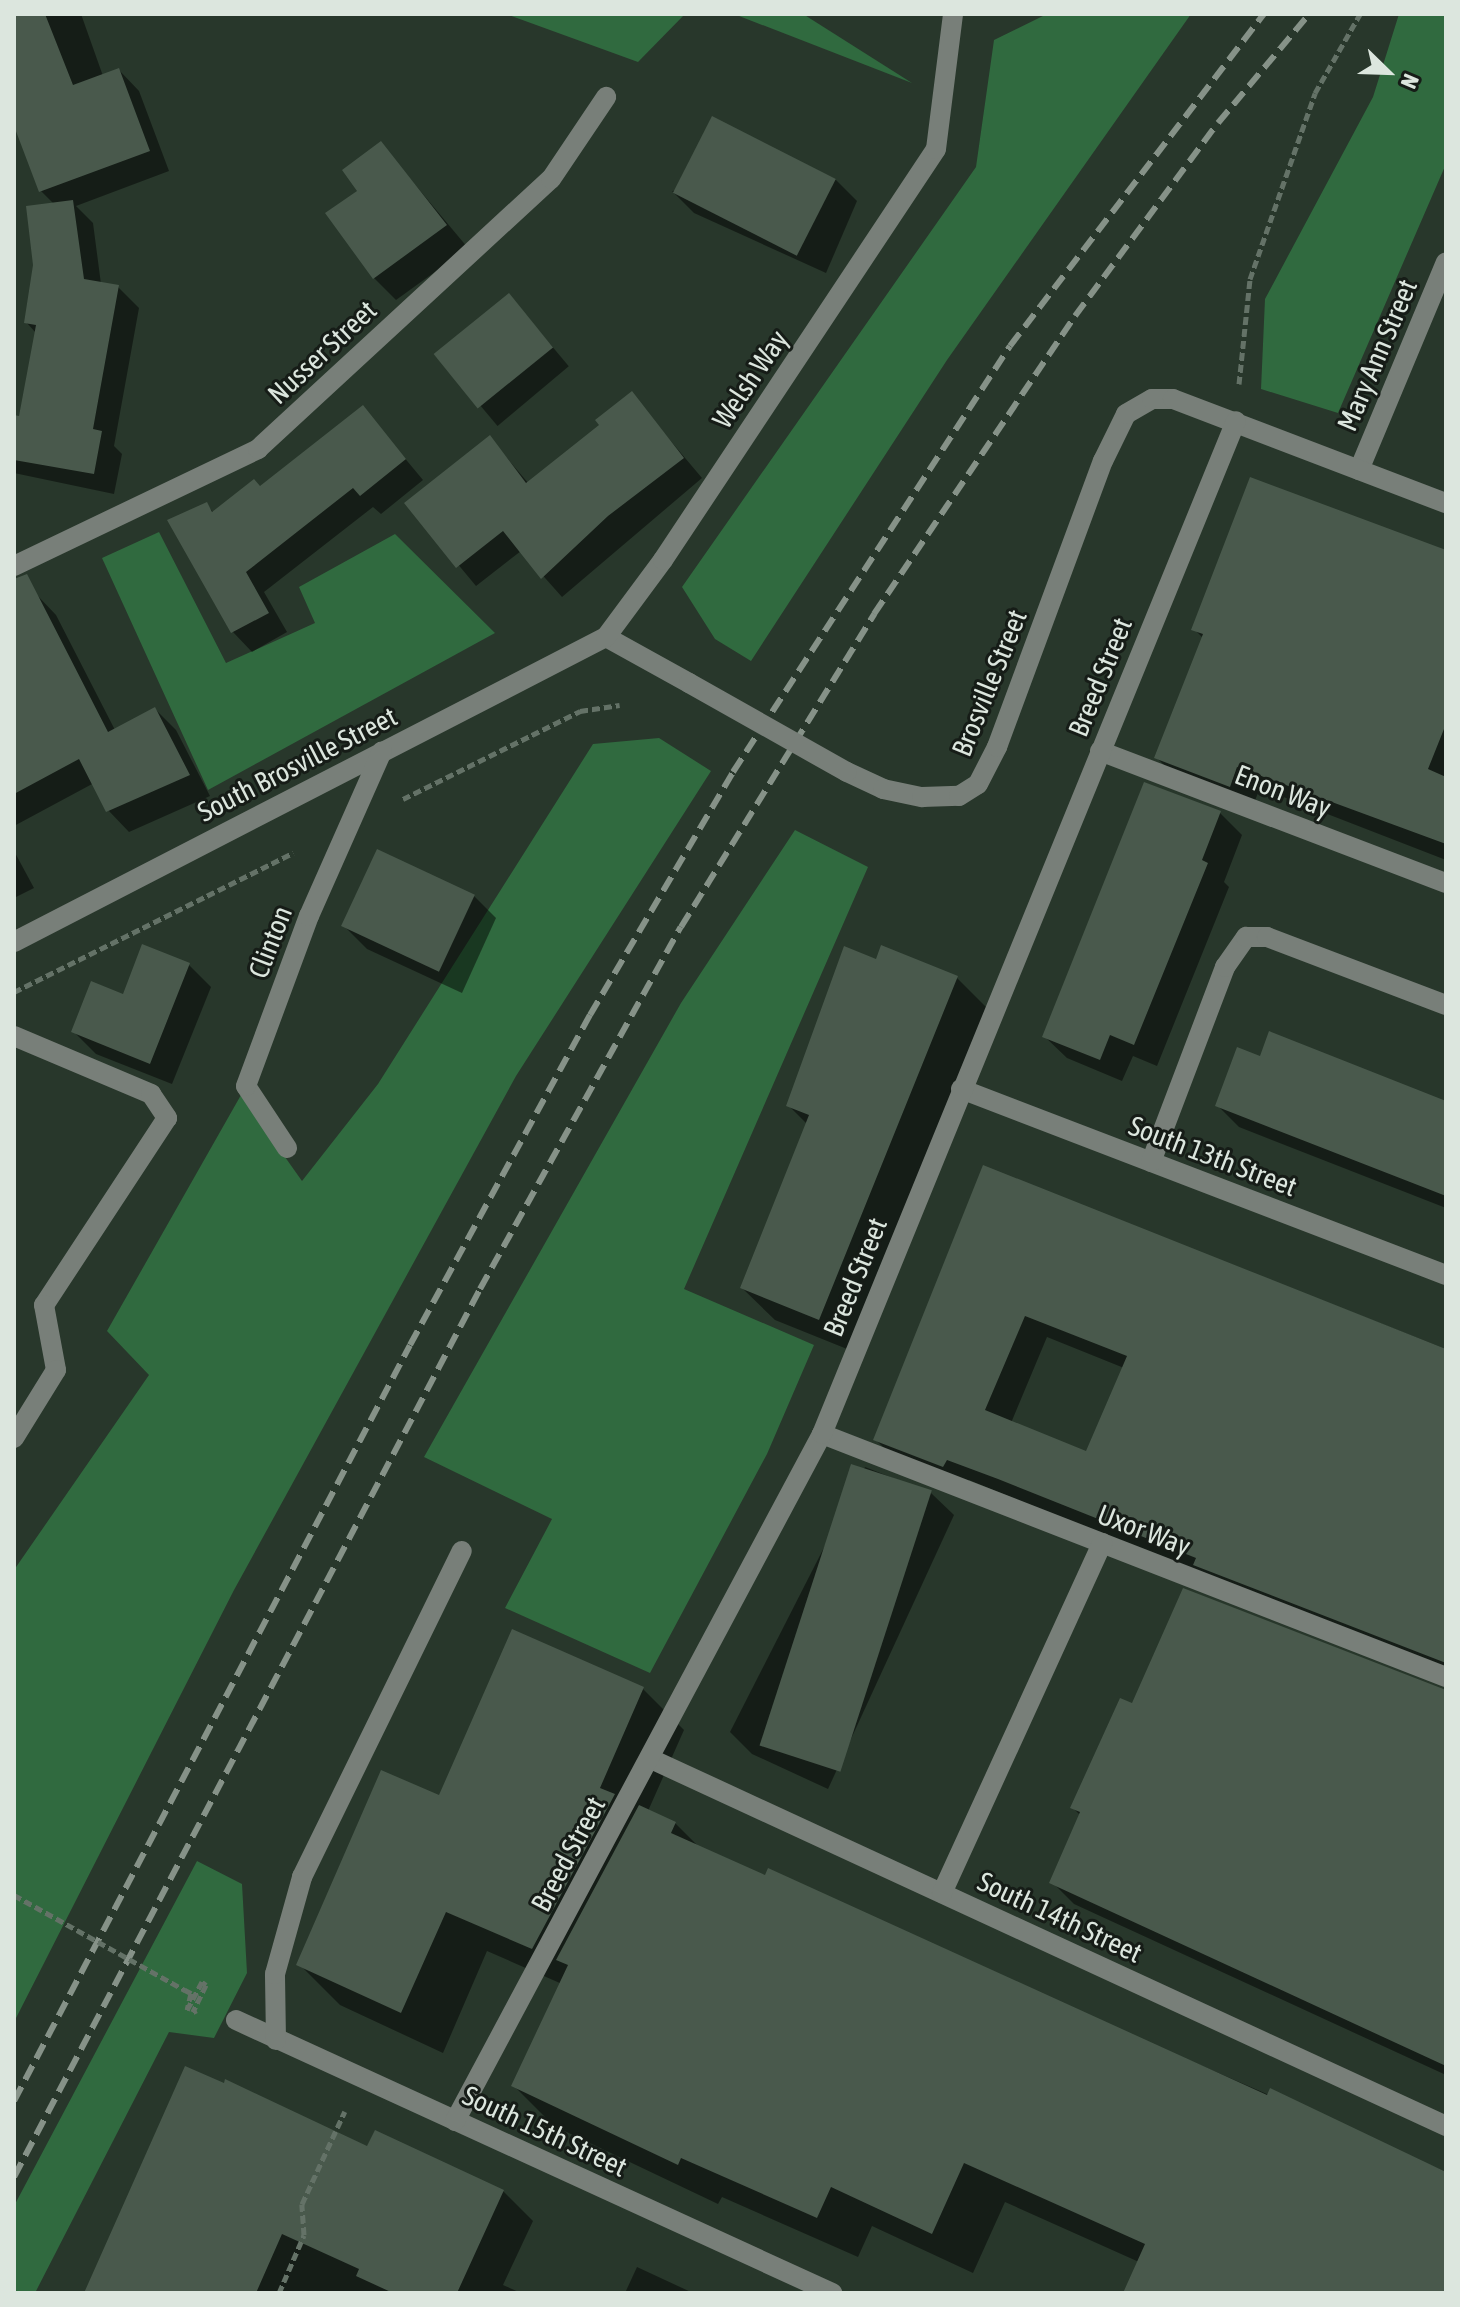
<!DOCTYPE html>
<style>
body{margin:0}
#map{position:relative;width:1460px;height:2307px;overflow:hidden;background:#28372b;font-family:"Asap Condensed",sans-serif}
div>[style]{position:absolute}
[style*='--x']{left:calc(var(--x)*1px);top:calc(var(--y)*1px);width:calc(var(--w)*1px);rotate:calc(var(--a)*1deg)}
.green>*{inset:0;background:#306a3f}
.shadow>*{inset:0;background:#0007;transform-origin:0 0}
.building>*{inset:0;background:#49594c;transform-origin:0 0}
.path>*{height:5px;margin-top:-2.5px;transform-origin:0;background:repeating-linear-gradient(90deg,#647267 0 8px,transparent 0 12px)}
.minor>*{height:20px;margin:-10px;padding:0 10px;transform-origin:10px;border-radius:10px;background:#787f79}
.rail>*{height:6px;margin-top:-3px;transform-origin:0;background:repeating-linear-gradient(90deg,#869288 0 16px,transparent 0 24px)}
.path-bridge>*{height:5px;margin-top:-2.5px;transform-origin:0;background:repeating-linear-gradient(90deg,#647267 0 8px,transparent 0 12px)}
.minor-bridge>*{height:20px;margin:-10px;padding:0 10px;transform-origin:10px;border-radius:10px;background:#787f79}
span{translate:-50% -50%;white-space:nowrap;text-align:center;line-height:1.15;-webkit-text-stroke:6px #161c17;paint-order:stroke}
.street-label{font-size:28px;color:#dce6de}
.frame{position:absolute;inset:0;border:16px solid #dce6de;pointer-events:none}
.north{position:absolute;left:1348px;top:32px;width:80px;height:80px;-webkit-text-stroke:6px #161c17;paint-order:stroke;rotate:113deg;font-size:22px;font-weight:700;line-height:32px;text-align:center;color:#dce6de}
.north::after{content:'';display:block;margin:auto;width:28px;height:36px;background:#dce6de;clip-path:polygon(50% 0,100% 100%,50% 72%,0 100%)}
</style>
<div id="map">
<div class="green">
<div style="clip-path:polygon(506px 14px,685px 14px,638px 62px)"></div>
<div style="clip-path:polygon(734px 14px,803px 14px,912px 83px)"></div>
<div style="clip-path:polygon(1047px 14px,1191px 14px,947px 360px,751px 661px,715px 639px,682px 587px,976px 167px,994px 40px)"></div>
<div style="clip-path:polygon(1399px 14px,1446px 14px,1446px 164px,1338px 413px,1261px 389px,1265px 299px,1373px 97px)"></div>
<div style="clip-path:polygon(159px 532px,226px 663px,315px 623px,299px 587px,395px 534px,495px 633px,208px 790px,102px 558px)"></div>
<div style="clip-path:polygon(659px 738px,711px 771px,516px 1076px,234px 1590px,14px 2022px,14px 1570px,149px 1375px,107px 1331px,241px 1095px,302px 1181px,378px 1084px,593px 744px)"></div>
<div style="clip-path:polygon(795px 830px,868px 867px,684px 1289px,814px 1345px,767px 1454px,650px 1673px,505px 1608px,552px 1519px,424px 1457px,681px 1003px)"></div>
<div style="clip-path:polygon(197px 1861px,242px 1884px,247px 1973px,214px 2038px,169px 2032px,35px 2293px,14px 2293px,14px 2206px)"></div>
</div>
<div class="shadow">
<div style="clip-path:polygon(14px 14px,81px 14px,103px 76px,119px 70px,139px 91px,169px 171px,76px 206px,93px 223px,101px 284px,118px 287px,139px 308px,114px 446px,122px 454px,114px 494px,14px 473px,14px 417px,21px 418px,36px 333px,26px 322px,54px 204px,41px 191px,14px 120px)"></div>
<div style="clip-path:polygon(381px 144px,468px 248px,396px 300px,374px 278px,360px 192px)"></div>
<div style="clip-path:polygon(835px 179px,857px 201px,826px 273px,694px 213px,672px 191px)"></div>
<div style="left:509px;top:295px;width:93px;height:93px;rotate:50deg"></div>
<div style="clip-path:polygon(631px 394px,702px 478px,562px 597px,521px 551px,476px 586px,407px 503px,490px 438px,529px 484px,602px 425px)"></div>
<div style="clip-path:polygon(363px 408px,423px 480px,381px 514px,373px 507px,264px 592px,287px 632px,252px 652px,233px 632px,170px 521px,206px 504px,214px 513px,260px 488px)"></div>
<div style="clip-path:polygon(1446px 556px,1446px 860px,1260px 788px,1252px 808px,1179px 780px,1156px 757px,1204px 639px,1194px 629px)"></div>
<div style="clip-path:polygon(35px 593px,56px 615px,115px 730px,155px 709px,176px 730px,210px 796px,129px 832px,108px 810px,94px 783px,14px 826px,14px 604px)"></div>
<div style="clip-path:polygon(1220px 813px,1242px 835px,1224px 882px,1229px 887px,1157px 1066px,1133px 1056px,1122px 1081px,1067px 1058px,1044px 1036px)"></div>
<div style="clip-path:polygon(14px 851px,34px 888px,14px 898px)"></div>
<div style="clip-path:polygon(474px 896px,496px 918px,462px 993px,367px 949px,345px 927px)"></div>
<div style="clip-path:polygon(877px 961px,956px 977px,989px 1010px,852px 1351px,775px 1320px,742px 1288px,808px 1125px,789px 1106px)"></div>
<div style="clip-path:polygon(189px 965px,211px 987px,172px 1084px,96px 1054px,74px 1032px,124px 996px)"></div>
<div style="clip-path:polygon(1261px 1059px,1446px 1104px,1446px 1208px,1239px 1127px,1217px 1105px)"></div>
<div style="clip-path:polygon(evenodd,984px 1168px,1446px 1349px,1446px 1675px,969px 1480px,966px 1488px,898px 1462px,875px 1439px,984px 1168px,1047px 1337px,1124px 1368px,1087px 1454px,1011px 1423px,1047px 1337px)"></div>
<div style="clip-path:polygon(865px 1467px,931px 1493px,954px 1515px,828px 1789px,752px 1754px,730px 1732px)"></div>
<div style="clip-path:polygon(643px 1689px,684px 1730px,648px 1811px,675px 1823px,699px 1847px,1446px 2172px,1446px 2293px,1125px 2293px,1139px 2262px,1005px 2202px,973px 2273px,872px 2226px,858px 2257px,722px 2197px,718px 2204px,554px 2126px,514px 2086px,562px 1984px,487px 1951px,443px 2053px,340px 2005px,299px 1964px,440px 1798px)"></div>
<div style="clip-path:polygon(1446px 1690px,1446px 2075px,1074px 1904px,1052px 1882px,1081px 1816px,1073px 1808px,1133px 1706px)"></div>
<div style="clip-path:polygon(368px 2149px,503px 2191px,533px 2221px,503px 2285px,521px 2293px,86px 2293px)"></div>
<div style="clip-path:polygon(637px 2267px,693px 2293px,625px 2293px)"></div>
</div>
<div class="building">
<div style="clip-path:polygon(14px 14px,45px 14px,73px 85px,119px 68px,150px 151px,39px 192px,14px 126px)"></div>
<div style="left:712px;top:116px;width:139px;height:86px;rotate:27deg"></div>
<div style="clip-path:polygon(381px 141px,447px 225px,373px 279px,325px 213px,357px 191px,342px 170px)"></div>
<div style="clip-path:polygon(73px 200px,84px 279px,119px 285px,93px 429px,102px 431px,94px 474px,14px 460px,14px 415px,19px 416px,36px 325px,24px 323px,33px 265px,26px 206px)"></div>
<div style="left:509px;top:293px;width:70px;height:97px;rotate:51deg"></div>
<div style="clip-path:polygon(632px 391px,684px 458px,608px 516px,541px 579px,503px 531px,456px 568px,404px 503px,490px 435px,526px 483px,599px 425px,595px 420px)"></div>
<div style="clip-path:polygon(363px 405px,406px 459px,360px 496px,353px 488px,246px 572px,269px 613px,231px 633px,167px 520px,207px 502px,212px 512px,254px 479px,260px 486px)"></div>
<div style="clip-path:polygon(1250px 477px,1446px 550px,1446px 724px,1428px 769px,1446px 777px,1446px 844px,1237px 767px,1230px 787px,1154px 758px,1203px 634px,1191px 630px)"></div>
<div style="clip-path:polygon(27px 574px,108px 732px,155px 707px,190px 775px,106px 812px,79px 759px,14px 794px,14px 579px)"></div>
<div style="clip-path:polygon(1144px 782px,1221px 811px,1202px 860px,1208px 863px,1134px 1045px,1110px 1035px,1100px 1060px,1042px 1037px)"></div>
<div style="left:377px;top:849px;width:108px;height:85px;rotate:25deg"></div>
<div style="clip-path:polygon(142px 944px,190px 963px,150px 1064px,71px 1032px,91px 981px,123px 994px)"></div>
<div style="clip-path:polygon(881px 945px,958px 976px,819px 1320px,740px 1288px,809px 1115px,786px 1106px,844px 946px,876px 959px)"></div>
<div style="clip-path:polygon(1269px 1031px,1446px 1101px,1446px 1196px,1215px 1106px,1237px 1047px,1260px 1056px)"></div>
<div style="clip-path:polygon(evenodd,983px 1165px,1446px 1349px,1446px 1663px,1193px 1565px,1196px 1558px,998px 1479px,947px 1460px,943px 1467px,873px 1440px,983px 1165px,1025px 1316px,1127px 1356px,1086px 1451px,985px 1410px,1025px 1316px)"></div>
<div style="left:851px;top:1464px;width:85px;height:296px;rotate:18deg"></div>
<div style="clip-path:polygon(1183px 1588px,1446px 1690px,1446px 2066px,1049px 1883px,1080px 1812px,1070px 1808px,1120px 1698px,1132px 1703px)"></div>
<div style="clip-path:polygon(512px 1629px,644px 1687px,600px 1788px,615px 1794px,532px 1949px,446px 1912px,401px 2013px,296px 1965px,381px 1770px,439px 1795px)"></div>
<div style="clip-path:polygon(639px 1805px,676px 1822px,671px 1833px,765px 1875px,768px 1868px,1267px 2095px,1270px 2088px,1446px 2172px,1446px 2293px,1123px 2293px,1145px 2244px,964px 2163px,932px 2234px,831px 2187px,817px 2218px,681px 2158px,678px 2165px,511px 2086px,568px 1965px,556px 1960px)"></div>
<div style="clip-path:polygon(185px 2066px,224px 2083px,225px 2079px,367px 2146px,375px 2130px,504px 2190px,457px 2293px,393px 2293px,356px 2276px,359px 2269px,282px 2234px,256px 2293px,84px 2293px)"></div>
</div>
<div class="path">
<div style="--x:1239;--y:384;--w:106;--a:-84"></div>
<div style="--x:1250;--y:279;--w:197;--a:-70.7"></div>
<div style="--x:1315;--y:93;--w:91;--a:-60.3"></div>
<div style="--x:403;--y:799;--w:198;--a:-26.4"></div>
<div style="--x:580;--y:711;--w:40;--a:-8.5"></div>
<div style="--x:14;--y:992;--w:312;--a:-26.5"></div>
<div style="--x:185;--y:1990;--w:7;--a:27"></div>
<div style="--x:191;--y:1993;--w:17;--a:103"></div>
<div style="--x:187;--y:2010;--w:32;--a:-62"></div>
<div style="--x:202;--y:1982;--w:5;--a:37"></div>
<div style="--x:206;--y:1985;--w:30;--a:116"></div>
<div style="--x:193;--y:2012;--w:4;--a:-27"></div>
<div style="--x:279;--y:2293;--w:63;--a:-66.7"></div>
<div style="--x:304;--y:2235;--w:31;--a:-94"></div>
<div style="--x:302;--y:2204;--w:102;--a:-65.2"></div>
</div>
<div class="minor">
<div style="--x:1359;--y:470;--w:225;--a:-67.3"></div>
<div style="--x:14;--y:566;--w:271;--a:-25.6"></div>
<div style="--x:258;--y:449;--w:398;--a:-42.7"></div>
<div style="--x:551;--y:179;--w:99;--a:-56.1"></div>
<div style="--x:606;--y:637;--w:95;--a:29"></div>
<div style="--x:1100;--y:751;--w:370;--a:20.9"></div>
<div style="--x:847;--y:772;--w:40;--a:25"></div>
<div style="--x:883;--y:789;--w:40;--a:12"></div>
<div style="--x:922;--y:797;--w:37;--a:-2"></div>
<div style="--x:959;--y:796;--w:22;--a:-32"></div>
<div style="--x:978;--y:784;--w:42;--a:-62.8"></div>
<div style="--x:997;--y:747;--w:305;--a:-69.7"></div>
<div style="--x:1103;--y:461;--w:52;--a:-63.9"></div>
<div style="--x:1126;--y:414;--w:30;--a:-30"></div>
<div style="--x:1152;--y:399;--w:21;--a:0"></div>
<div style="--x:1173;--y:399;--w:292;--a:20.9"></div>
<div style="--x:14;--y:942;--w:666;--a:-27.26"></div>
<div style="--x:606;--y:637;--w:96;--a:-53.5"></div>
<div style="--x:663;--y:560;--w:493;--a:-56.4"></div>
<div style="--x:936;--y:149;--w:136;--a:-82.8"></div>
<div style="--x:14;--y:1036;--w:149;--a:22.9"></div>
<div style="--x:151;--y:1094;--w:29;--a:56"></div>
<div style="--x:167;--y:1118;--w:224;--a:123.3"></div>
<div style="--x:44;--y:1305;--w:66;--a:79.5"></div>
<div style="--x:56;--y:1370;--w:80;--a:121.7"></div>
<div style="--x:961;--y:1089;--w:519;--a:20.98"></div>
<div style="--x:287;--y:1148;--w:74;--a:-123.5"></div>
<div style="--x:246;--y:1086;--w:181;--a:-69.7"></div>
<div style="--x:309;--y:916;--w:180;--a:-66.1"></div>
<div style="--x:1151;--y:1162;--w:209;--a:-69.2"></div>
<div style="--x:1225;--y:967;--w:37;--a:-55"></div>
<div style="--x:1246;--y:937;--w:21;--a:0"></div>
<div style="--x:1267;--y:937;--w:191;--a:20.8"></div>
<div style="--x:822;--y:1434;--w:670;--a:21.28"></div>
<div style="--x:651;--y:1759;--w:876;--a:24.78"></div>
<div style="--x:942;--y:1893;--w:385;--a:-65.4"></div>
<div style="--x:236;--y:2020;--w:656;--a:24.61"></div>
<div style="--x:276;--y:2040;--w:66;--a:-90.9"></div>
<div style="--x:275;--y:1974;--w:101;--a:-74.4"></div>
<div style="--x:302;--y:1877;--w:363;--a:-63.9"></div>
<div style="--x:455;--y:2121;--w:779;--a:-61.89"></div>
<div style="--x:822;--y:1434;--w:1094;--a:-67.77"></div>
</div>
<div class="rail">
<div style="--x:14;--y:2101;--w:853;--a:-62.35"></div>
<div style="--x:410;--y:1345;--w:376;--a:-61.4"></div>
<div style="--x:590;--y:1015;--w:282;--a:-59.5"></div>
<div style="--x:733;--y:772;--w:508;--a:-56.97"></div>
<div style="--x:1010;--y:346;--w:418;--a:-52.6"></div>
<div style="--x:14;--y:2177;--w:1003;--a:-62.31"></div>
<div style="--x:480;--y:1289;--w:414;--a:-61"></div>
<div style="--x:681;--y:927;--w:368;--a:-58.3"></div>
<div style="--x:874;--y:614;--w:359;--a:-56"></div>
<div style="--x:1075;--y:316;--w:240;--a:-53.5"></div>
<div style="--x:1218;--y:123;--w:142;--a:-50.1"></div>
</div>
<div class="path-bridge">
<div style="--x:14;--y:1895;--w:196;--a:29.1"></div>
</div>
<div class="minor-bridge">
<div style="--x:689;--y:683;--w:181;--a:29.4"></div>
</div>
<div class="street-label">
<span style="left:322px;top:352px;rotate:-43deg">Nusser Street</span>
<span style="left:1377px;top:355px;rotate:-67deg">Mary Ann Street</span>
<span style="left:750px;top:379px;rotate:-56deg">Welsh Way</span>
<span style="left:1100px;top:677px;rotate:-68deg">Breed Street</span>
<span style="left:989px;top:683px;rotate:-68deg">Brosville Street</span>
<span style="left:297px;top:764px;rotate:-27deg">South Brosville Street</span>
<span style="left:1283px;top:791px;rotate:21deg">Enon Way</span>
<span style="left:270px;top:942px;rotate:-69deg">Clinton</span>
<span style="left:1213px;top:1156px;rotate:21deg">South 13th Street</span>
<span style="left:855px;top:1277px;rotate:-68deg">Breed Street</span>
<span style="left:1144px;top:1530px;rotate:21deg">Uxor Way</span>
<span style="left:568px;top:1854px;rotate:-62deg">Breed Street</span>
<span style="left:1060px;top:1917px;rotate:25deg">South 14th Street</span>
<span style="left:545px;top:2131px;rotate:25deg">South 15th Street</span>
</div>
<div class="frame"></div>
<div class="north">N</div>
</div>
